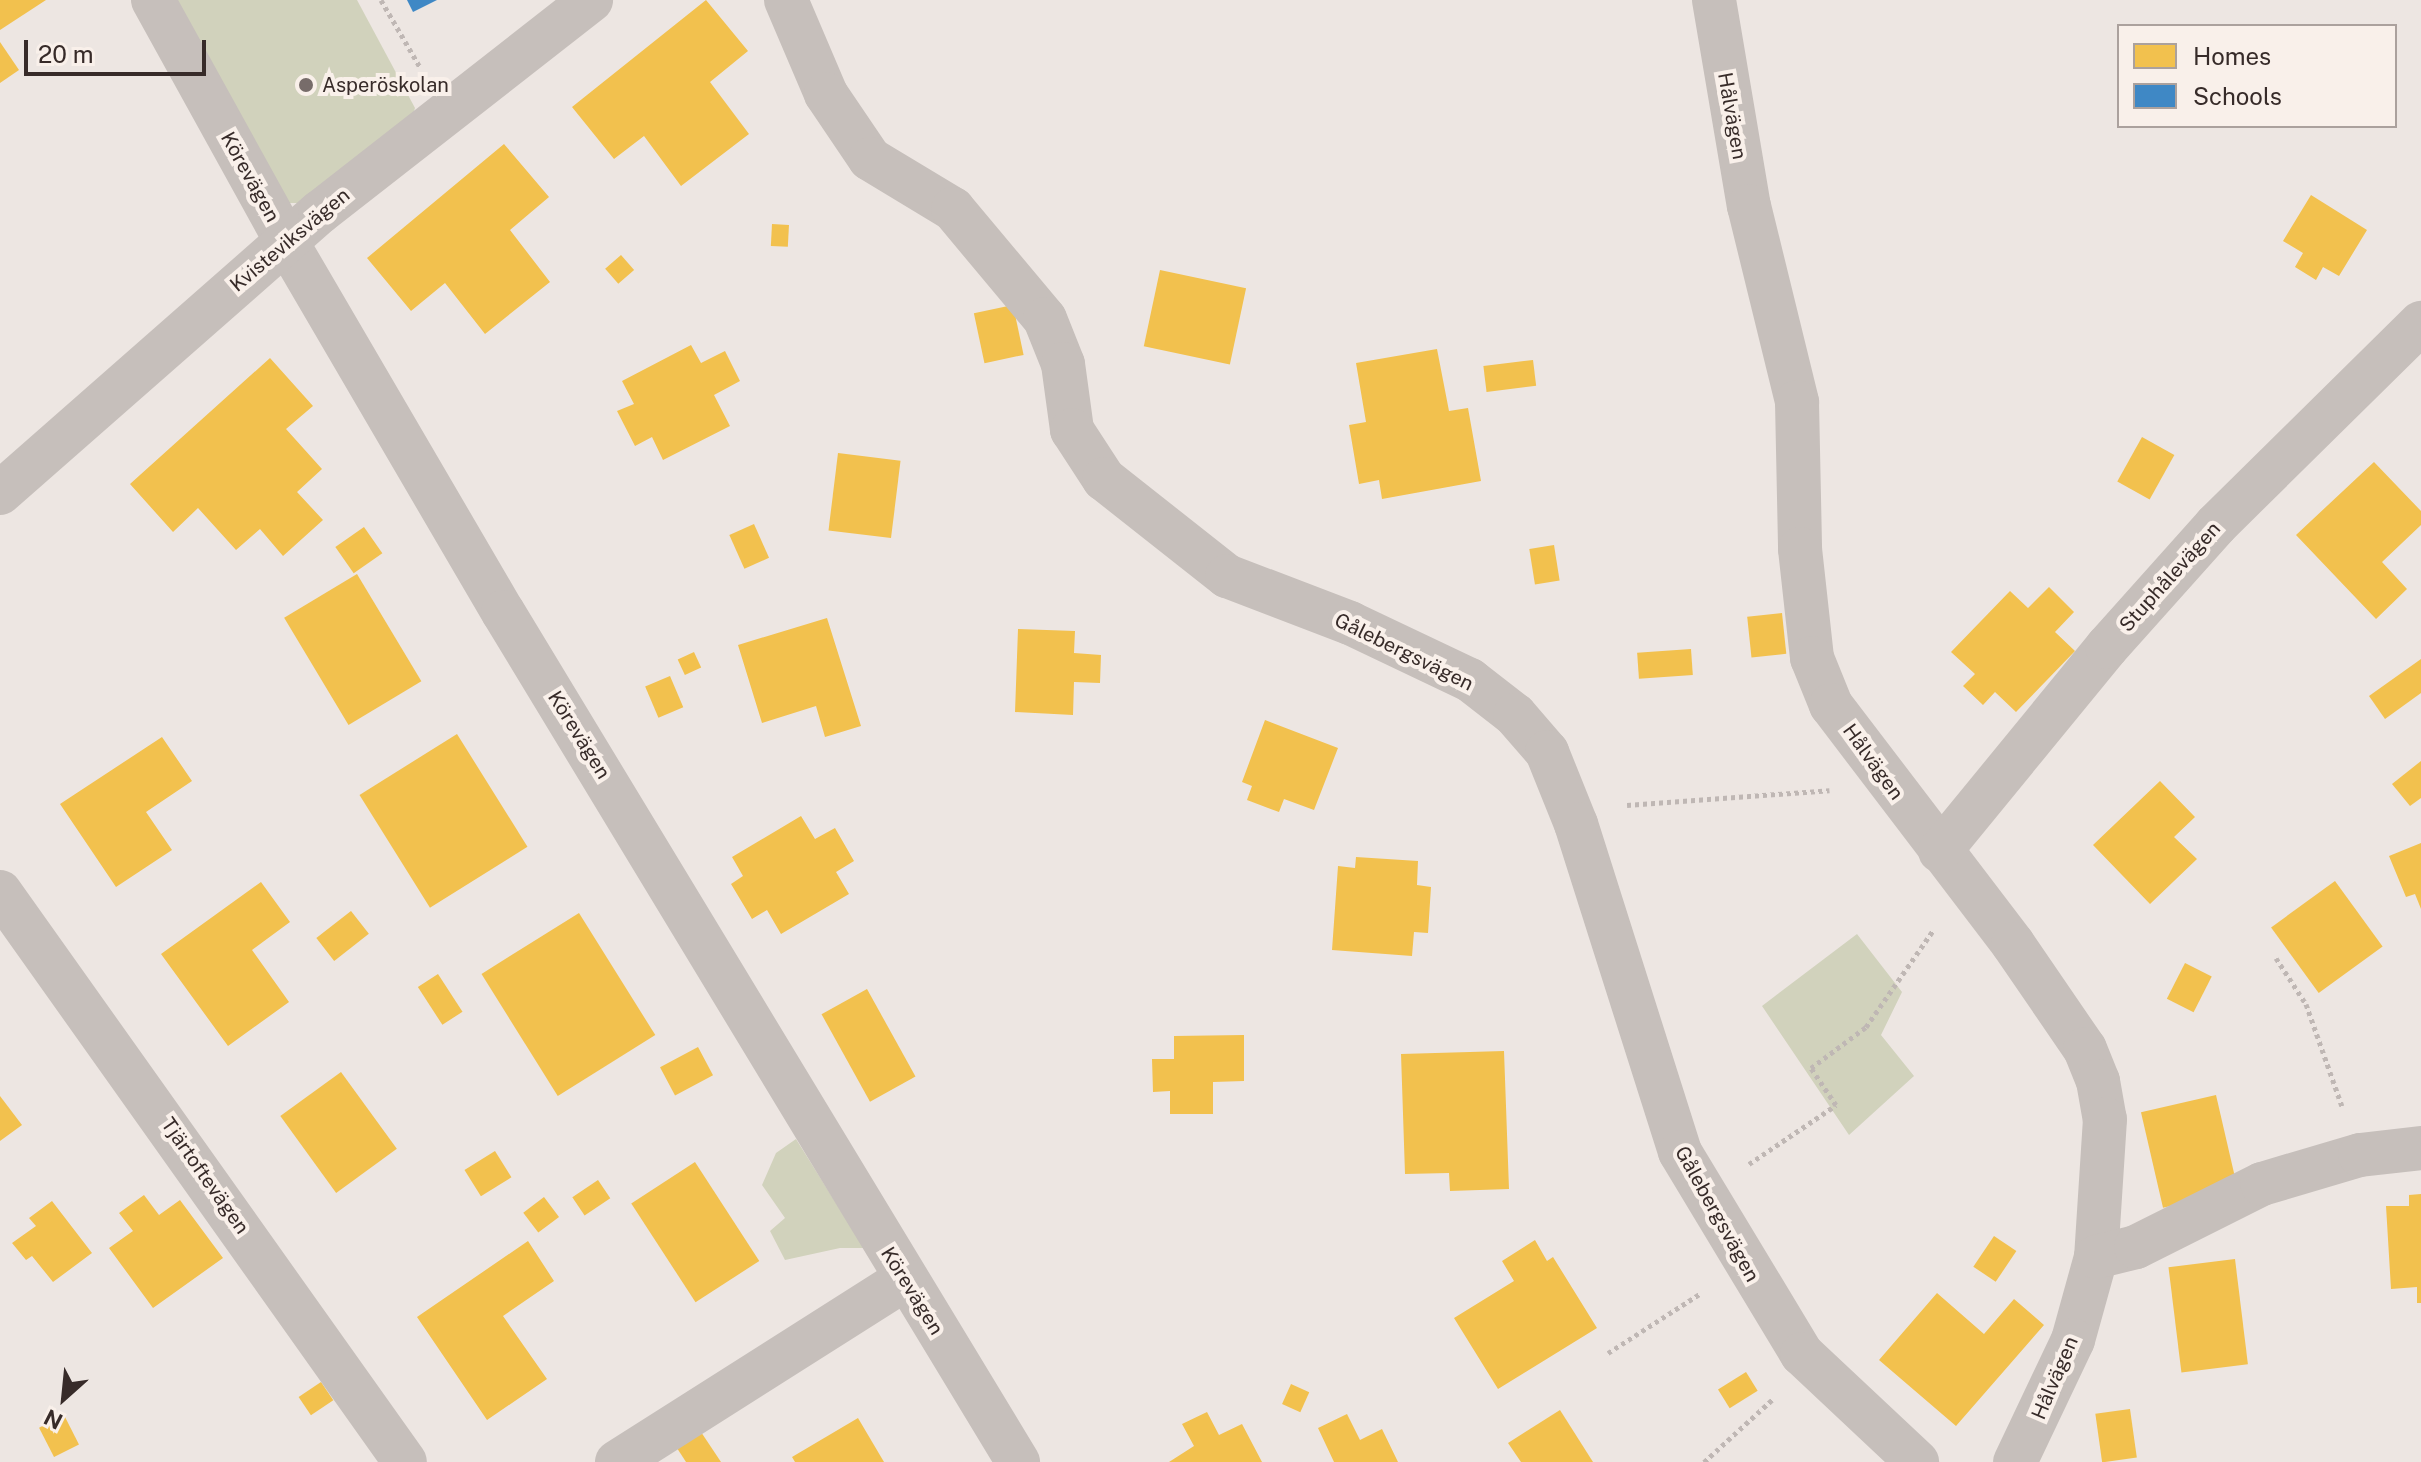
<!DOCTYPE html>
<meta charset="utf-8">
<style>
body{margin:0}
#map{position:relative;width:2421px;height:1462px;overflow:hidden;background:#ede6e2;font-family:"Public Sans",sans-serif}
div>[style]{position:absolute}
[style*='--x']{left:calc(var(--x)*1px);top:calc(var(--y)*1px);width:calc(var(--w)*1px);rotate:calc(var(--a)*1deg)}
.green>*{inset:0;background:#d1d2bc}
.homes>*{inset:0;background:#f2c14e;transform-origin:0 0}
.schools>*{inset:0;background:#3f88c5}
.path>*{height:5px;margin-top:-2.5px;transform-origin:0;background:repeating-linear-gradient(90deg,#bfb7b4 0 4px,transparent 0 8px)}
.minor>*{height:44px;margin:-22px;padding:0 22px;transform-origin:22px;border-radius:22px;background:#c6bfbb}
.dots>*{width:22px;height:22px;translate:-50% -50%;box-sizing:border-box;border:4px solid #f9f0ea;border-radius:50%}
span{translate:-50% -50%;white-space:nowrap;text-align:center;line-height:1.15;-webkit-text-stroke:8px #f9f0ea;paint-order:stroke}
.poi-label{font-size:20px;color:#372b29}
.left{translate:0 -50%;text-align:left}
.street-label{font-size:20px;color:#372b29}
.legend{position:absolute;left:2117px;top:24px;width:280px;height:104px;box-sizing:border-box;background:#f9f0ea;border:2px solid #aba19d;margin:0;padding:10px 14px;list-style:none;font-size:24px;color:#372b29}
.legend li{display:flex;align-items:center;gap:16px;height:40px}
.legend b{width:40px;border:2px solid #aba19d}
.north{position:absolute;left:24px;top:1358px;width:80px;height:80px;-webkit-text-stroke:6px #f9f0ea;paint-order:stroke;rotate:207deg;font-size:22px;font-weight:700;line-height:32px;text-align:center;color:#372b29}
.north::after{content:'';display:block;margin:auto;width:28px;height:36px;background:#372b29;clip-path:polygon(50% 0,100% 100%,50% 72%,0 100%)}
.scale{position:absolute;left:24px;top:40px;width:182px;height:36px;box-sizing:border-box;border:4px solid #372b29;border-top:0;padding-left:10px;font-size:24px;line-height:28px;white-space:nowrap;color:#372b29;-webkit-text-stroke:6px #f9f0ea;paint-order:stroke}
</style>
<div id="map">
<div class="green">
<div style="clip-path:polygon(173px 0,357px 0,415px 108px,411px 121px,307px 203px,288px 203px)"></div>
<div style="clip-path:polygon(1857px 934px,1902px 992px,1881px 1035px,1914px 1076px,1849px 1135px,1762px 1006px)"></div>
<div style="clip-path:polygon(796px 1139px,864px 1248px,840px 1248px,785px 1260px,770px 1231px,785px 1218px,762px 1185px,776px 1153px)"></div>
</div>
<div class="homes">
<div style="clip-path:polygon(0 0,46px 0,0 30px)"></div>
<div style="clip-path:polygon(706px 0,748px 51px,710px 82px,749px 134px,681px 186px,644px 136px,614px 159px,572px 107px)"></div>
<div style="clip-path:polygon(0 42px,19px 70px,0 83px)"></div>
<div style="clip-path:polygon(504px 144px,549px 197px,510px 230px,550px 282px,485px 334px,445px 283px,411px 311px,367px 258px)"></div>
<div style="clip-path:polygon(2311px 195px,2367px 230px,2339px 276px,2323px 267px,2316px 280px,2295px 267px,2303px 253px,2283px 241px)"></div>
<div style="left:772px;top:224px;width:17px;height:22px;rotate:3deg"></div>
<div style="left:621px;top:255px;width:20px;height:21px;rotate:49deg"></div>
<div style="left:1160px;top:270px;width:88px;height:78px;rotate:12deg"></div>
<div style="left:1013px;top:305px;width:51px;height:40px;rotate:78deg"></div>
<div style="clip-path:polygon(691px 345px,701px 363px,725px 351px,740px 381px,714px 395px,730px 426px,663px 460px,652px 437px,635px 446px,617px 411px,634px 404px,622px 381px)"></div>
<div style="clip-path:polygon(1437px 349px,1449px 411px,1468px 408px,1481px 481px,1382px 499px,1379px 480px,1359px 484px,1349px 425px,1366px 422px,1356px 363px)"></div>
<div style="clip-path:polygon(270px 358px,313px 406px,286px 429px,322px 469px,297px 492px,323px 520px,283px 556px,260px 529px,236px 550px,198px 508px,173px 532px,130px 484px)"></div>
<div style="left:1533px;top:360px;width:26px;height:50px;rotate:83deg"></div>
<div style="left:2142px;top:437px;width:37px;height:51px;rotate:29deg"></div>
<div style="left:838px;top:453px;width:63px;height:78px;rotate:7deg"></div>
<div style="clip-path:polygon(2374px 462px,2421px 511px,2421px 525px,2382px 562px,2407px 589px,2376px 619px,2296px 535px)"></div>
<div style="left:754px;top:524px;width:37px;height:27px;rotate:66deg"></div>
<div style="left:364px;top:527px;width:32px;height:35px;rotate:55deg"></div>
<div style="left:1554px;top:545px;width:36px;height:25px;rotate:81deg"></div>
<div style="left:357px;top:574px;width:125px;height:85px;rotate:59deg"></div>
<div style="clip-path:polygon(2049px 587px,2074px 612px,2055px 632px,2075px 651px,2016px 712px,1995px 692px,1983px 705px,1963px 686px,1975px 674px,1951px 652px,2010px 591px,2028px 608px)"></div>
<div style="left:1782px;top:613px;width:41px;height:35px;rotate:84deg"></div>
<div style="clip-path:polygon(827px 618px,861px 726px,825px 737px,816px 706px,762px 723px,738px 645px)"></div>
<div style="clip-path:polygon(1018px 629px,1075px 631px,1074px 653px,1101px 655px,1100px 683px,1074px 682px,1073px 715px,1015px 712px)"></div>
<div style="left:1691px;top:649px;width:26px;height:54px;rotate:86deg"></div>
<div style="left:694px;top:652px;width:17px;height:18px;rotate:65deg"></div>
<div style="clip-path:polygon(2421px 659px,2421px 693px,2385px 719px,2369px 696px)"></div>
<div style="left:670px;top:676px;width:34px;height:27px;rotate:67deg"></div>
<div style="clip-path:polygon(1265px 720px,1338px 748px,1314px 810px,1284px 799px,1279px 812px,1247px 800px,1252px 786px,1242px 782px)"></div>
<div style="left:457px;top:734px;width:133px;height:115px;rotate:58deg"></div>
<div style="clip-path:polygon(162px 737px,192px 781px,146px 812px,172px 850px,116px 887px,60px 804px)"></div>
<div style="clip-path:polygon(2421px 761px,2421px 798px,2410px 806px,2392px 784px)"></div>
<div style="clip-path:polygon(2160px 781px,2195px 817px,2174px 837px,2197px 859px,2150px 904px,2093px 845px)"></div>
<div style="clip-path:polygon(801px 816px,815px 839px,835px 828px,854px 861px,836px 872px,849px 894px,781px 934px,767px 910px,752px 919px,731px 884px,743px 876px,732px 857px)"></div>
<div style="clip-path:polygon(2421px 843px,2421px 909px,2415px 894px,2406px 897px,2389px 856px)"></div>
<div style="clip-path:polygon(1356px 857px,1418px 861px,1417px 885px,1431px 887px,1428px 933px,1414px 932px,1412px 956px,1332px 950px,1338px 866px,1355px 868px)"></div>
<div style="left:2335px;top:881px;width:81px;height:79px;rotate:54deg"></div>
<div style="clip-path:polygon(261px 882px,290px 922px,252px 950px,289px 1002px,228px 1046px,161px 954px)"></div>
<div style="left:351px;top:911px;width:29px;height:44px;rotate:52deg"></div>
<div style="left:579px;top:913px;width:144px;height:115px;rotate:58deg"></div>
<div style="left:2185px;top:963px;width:30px;height:40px;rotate:27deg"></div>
<div style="left:438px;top:974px;width:45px;height:24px;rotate:57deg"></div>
<div style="left:867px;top:989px;width:100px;height:52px;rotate:61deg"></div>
<div style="clip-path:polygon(1244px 1035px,1244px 1081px,1213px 1082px,1213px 1114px,1170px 1114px,1170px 1091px,1153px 1092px,1152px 1059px,1174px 1059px,1174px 1036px)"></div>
<div style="left:698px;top:1047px;width:32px;height:43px;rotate:62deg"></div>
<div style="clip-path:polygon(1504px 1051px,1509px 1189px,1450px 1191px,1449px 1173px,1405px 1174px,1401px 1054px)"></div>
<div style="left:341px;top:1072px;width:95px;height:75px;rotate:54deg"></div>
<div style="left:2216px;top:1095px;width:98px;height:77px;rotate:77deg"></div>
<div style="clip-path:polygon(0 1096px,22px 1125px,0 1141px)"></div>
<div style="left:495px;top:1151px;width:31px;height:36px;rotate:58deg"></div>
<div style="left:695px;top:1162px;width:118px;height:76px;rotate:57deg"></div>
<div style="left:598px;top:1180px;width:22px;height:31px;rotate:56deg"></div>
<div style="clip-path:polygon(2421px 1194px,2421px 1303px,2417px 1303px,2417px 1287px,2391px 1289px,2386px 1206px,2409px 1206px,2409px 1195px)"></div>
<div style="clip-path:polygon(144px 1195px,159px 1215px,180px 1200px,223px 1258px,153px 1308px,109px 1248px,133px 1231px,119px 1213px)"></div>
<div style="left:544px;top:1197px;width:25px;height:26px;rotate:53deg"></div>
<div style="clip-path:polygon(52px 1201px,92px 1253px,53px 1282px,32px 1256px,26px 1260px,12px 1243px,36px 1226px,29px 1218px)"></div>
<div style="left:1994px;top:1236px;width:27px;height:37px;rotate:34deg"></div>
<div style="clip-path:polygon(1535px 1240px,1547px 1261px,1553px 1257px,1597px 1328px,1498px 1389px,1454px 1318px,1514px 1281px,1502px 1261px)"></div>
<div style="clip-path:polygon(528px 1241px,554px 1281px,503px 1316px,547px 1379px,487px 1420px,417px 1317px)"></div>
<div style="left:2235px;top:1259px;width:106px;height:67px;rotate:83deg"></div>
<div style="clip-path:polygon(1937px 1293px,1984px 1334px,2014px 1299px,2044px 1325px,1956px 1426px,1879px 1360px)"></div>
<div style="left:1746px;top:1372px;width:22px;height:33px;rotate:58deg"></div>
<div style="left:321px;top:1382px;width:22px;height:27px;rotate:56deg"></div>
<div style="left:1291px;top:1384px;width:20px;height:22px;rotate:24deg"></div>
<div style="left:2130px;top:1409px;width:49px;height:35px;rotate:82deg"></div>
<div style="clip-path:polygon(1560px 1410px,1593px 1462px,1521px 1462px,1508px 1443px)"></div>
<div style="clip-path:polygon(1207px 1412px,1219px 1435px,1242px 1424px,1262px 1462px,1169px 1462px,1194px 1446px,1182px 1424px)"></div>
<div style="clip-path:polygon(1347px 1414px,1360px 1440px,1382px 1429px,1398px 1462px,1334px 1462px,1318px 1428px)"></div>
<div style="left:64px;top:1415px;width:33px;height:28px;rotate:63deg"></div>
<div style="clip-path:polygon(858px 1418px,884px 1462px,795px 1462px,792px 1457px)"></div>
<div style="clip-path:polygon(699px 1429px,721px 1462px,686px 1462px,675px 1445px)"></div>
</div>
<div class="schools">
<div style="clip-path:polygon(407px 0,437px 0,413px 12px)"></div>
</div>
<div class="path">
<div style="--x:381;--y:0;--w:78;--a:59.8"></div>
<div style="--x:1627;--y:805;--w:203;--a:-4.2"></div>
<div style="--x:2276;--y:958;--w:55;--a:56.9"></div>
<div style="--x:2306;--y:1004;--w:108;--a:70.6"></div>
<div style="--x:1749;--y:1164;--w:105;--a:-34.1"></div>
<div style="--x:1836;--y:1105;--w:45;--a:-124"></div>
<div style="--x:1811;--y:1068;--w:69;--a:-36.7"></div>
<div style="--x:1866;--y:1027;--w:119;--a:-55.2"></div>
<div style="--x:1608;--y:1353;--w:111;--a:-32.8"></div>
<div style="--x:1704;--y:1462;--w:95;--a:-42.4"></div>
</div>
<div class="minor">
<div style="--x:153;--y:0;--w:275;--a:61.1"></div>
<div style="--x:286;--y:241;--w:430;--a:59.7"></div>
<div style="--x:503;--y:612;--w:994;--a:58.79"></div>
<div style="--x:786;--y:0;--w:102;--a:66.9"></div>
<div style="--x:826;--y:94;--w:78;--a:55.9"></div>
<div style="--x:870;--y:159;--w:97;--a:31.1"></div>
<div style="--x:953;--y:209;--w:143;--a:50.1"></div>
<div style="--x:1045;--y:319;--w:48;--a:68.2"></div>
<div style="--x:1063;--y:364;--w:67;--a:82.2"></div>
<div style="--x:1072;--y:430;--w:59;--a:56.9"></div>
<div style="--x:1104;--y:479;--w:157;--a:38.3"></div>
<div style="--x:1227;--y:576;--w:132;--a:20.9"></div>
<div style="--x:1350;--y:623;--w:133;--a:25.4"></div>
<div style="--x:1470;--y:680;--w:57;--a:37.9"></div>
<div style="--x:1515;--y:715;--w:49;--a:49.1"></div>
<div style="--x:1547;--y:752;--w:78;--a:68.1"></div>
<div style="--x:1576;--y:824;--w:344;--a:72.4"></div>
<div style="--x:1680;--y:1152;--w:236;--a:58.9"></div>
<div style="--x:1802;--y:1354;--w:158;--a:43.2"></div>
<div style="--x:1714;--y:0;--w:209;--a:80.4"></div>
<div style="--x:1749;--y:206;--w:202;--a:76.2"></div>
<div style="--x:1797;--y:402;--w:147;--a:88.8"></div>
<div style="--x:1800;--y:549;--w:110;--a:83.7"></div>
<div style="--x:1812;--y:658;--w:51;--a:68"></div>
<div style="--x:1831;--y:705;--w:300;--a:52.7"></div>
<div style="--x:2013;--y:944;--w:127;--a:55.6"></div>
<div style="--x:2085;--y:1049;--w:35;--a:68"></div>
<div style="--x:2098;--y:1081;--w:39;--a:80"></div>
<div style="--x:2105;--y:1119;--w:138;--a:93.7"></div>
<div style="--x:2096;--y:1257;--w:86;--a:105.5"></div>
<div style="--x:2073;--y:1340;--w:135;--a:115.4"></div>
<div style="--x:0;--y:493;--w:426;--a:-41.3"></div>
<div style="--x:320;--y:212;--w:344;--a:-38"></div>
<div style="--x:1940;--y:851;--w:264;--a:-50.7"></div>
<div style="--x:2107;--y:647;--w:164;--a:-48.2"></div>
<div style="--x:2216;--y:525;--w:288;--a:-44.6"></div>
<div style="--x:0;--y:892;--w:699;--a:54.61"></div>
<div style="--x:2096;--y:1257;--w:41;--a:-14"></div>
<div style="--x:2136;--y:1247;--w:141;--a:-26.6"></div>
<div style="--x:2262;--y:1184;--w:102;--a:-16.5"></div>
<div style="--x:2360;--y:1155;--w:61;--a:-6.5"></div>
<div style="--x:617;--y:1462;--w:340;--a:-32.4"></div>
</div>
<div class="dots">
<div style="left:306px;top:85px;background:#776c6a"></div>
</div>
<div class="poi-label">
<span class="left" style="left:322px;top:85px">Asperöskolan</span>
</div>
<div class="street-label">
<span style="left:1732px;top:116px;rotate:80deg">Hålvägen</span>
<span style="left:250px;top:177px;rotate:61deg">Körevägen</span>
<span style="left:290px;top:240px;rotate:-40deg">Kvisteviksvägen</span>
<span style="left:2170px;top:577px;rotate:-48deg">Stuphålevägen</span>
<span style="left:1404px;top:652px;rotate:26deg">Gålebergsvägen</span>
<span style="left:579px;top:735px;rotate:58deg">Körevägen</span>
<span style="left:1873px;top:762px;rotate:54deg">Hålvägen</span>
<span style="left:205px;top:1176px;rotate:55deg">Tjärtoftevägen</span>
<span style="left:1717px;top:1214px;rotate:61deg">Gålebergsvägen</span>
<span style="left:912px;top:1291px;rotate:58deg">Körevägen</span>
<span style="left:2055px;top:1378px;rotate:-67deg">Hålvägen</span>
</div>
<ul class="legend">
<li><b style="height:22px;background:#f2c14e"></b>Homes</li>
<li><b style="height:22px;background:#3f88c5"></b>Schools</li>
</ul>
<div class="north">N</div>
<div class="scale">20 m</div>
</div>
